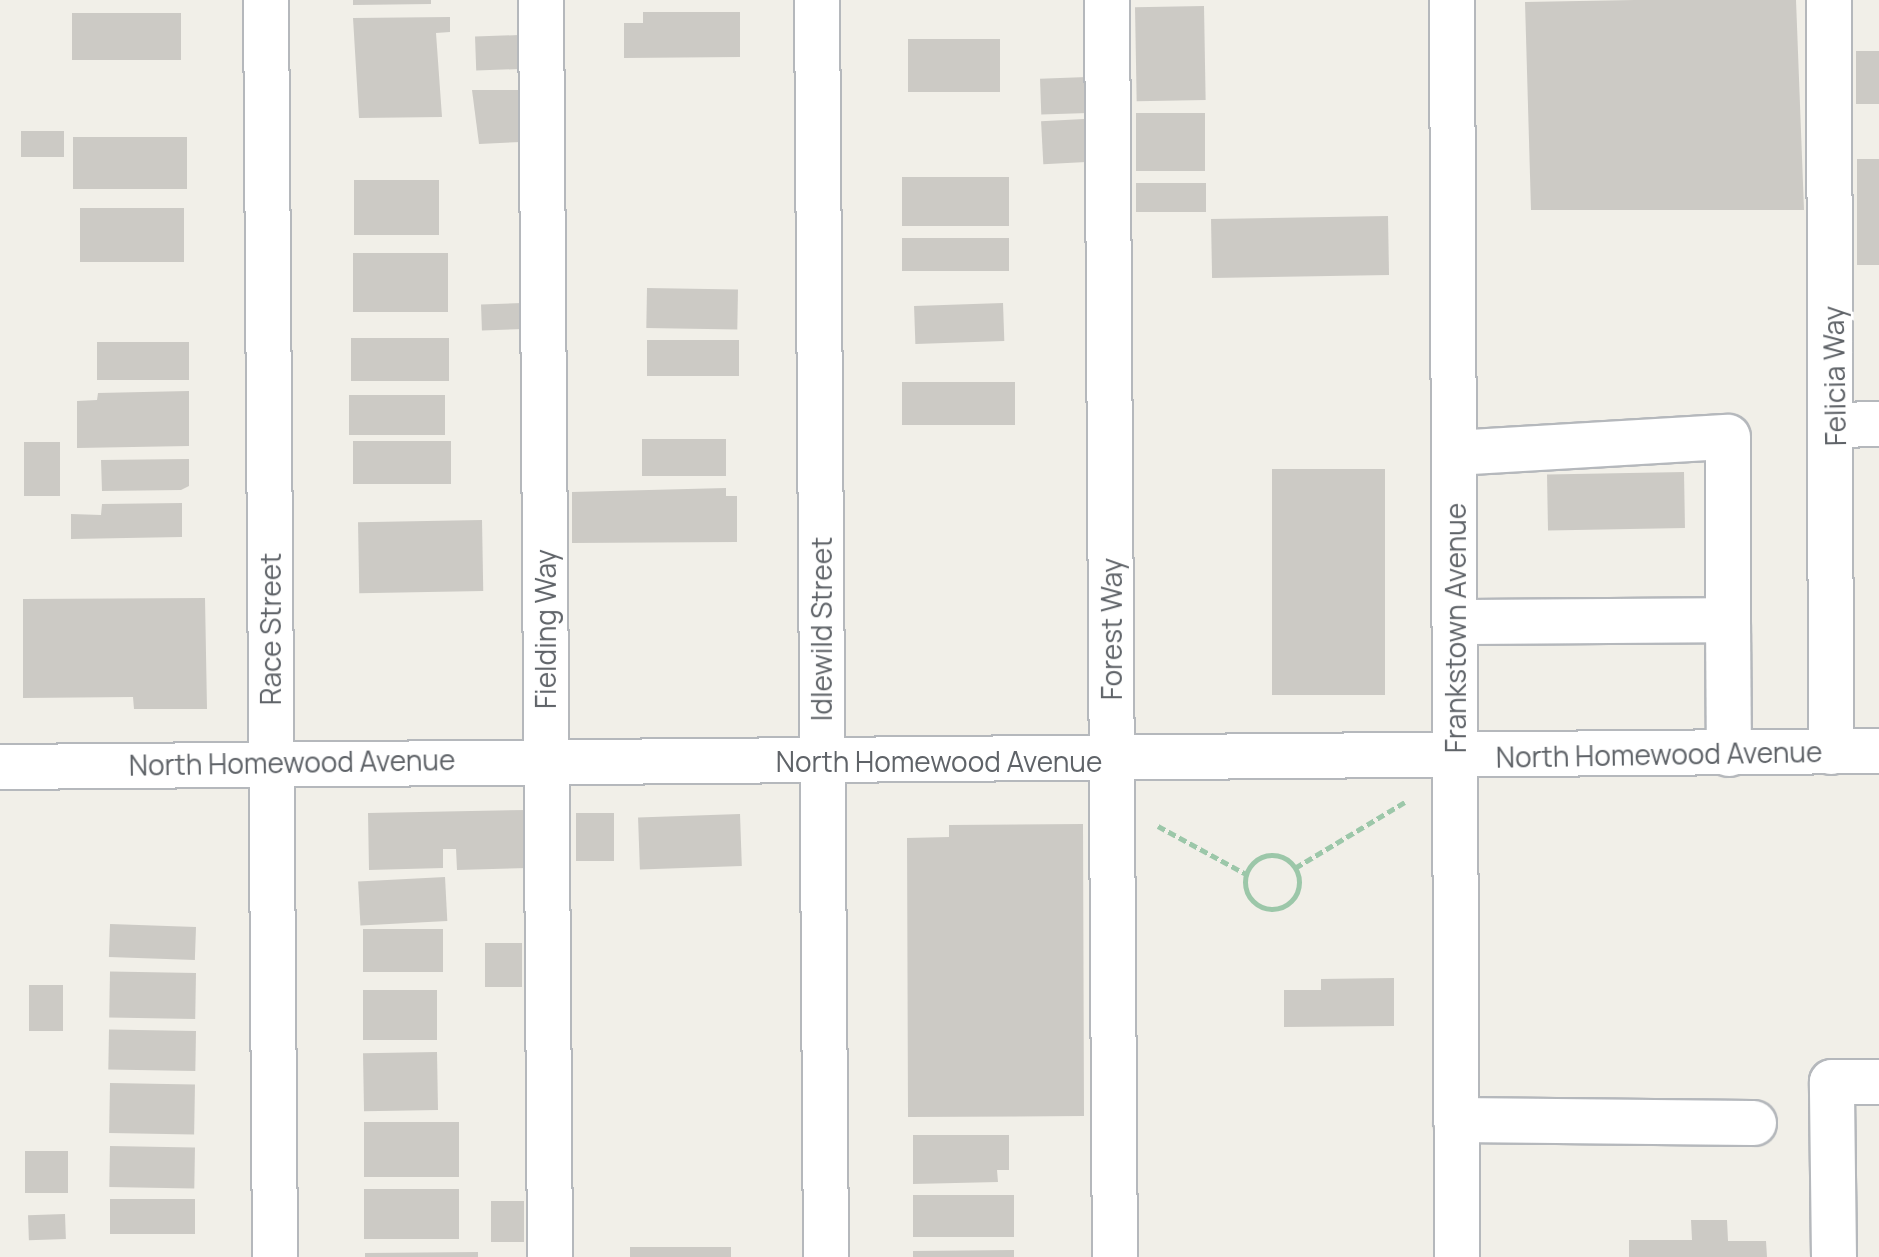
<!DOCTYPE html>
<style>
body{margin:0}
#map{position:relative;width:1879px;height:1257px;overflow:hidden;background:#f1efe8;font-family:Manrope,sans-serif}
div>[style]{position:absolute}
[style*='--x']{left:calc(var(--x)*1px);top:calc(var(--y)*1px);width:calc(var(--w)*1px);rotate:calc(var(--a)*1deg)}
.building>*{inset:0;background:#cccac5;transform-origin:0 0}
.path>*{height:5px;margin-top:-2.5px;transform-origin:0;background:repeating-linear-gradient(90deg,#9cc7a9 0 8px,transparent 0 12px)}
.path>.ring{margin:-2.5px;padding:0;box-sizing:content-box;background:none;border:5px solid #9cc7a9;border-radius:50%}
.roads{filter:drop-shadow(2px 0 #b5b8bc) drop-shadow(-2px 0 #b5b8bc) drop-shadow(0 2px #b5b8bc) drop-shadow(0 -2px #b5b8bc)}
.minor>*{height:44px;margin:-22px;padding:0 22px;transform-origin:22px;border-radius:22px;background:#fff}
span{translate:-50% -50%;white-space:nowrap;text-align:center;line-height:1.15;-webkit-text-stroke:6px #fff;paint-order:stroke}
.street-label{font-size:28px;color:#5f6368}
</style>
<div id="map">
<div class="building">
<div style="clip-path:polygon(353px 0,431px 0,431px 4px,353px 5px)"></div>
<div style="clip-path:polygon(1634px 0,1796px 0,1804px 210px,1531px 210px,1525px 2px)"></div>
<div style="left:1204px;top:6px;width:94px;height:69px;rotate:89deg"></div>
<div style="clip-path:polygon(643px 12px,740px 12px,740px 57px,624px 58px,624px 23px,643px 23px)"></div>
<div style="left:72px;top:13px;width:109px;height:47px"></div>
<div style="clip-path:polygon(450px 17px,450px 32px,436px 33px,442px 117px,359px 118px,353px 18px)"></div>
<div style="left:519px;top:35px;width:34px;height:44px;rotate:88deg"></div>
<div style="left:908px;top:39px;width:92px;height:53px"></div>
<div style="left:1879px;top:51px;width:53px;height:23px;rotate:90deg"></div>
<div style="left:1087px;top:77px;width:36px;height:47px;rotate:88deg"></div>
<div style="clip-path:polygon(472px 90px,520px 90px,521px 142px,479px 144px)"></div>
<div style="left:1136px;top:113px;width:69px;height:58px"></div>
<div style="left:1084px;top:119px;width:43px;height:43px;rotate:87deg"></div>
<div style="left:21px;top:131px;width:43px;height:26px"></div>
<div style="left:187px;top:137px;width:52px;height:114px;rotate:90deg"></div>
<div style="left:1879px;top:159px;width:106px;height:22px;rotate:90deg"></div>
<div style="left:1009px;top:177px;width:49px;height:107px;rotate:90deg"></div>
<div style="left:354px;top:180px;width:85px;height:55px"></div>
<div style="left:1206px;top:183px;width:29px;height:70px;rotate:90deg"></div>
<div style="left:80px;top:208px;width:104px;height:54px"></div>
<div style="left:1388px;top:216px;width:59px;height:177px;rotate:89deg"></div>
<div style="left:1009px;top:238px;width:33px;height:107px;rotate:90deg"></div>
<div style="left:353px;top:253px;width:95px;height:59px"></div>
<div style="left:647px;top:288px;width:91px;height:40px;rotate:1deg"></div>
<div style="left:522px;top:303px;width:26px;height:41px;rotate:88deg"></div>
<div style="left:1003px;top:303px;width:38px;height:89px;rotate:88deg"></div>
<div style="left:351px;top:338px;width:98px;height:43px"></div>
<div style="left:739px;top:340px;width:36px;height:92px;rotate:90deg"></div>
<div style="left:97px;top:342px;width:92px;height:38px"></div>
<div style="left:1015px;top:382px;width:43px;height:113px;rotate:90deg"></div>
<div style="clip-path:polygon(189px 391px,189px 446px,77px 448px,77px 401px,97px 400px,98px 393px)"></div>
<div style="left:349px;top:395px;width:96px;height:40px"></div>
<div style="left:726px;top:439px;width:37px;height:84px;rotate:90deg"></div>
<div style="left:353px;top:441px;width:98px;height:43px"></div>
<div style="left:24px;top:442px;width:36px;height:54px"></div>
<div style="clip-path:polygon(189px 459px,189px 486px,181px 490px,102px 491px,101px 460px)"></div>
<div style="left:1272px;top:469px;width:113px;height:226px"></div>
<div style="left:1684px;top:472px;width:56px;height:137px;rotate:89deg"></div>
<div style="clip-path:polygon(726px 488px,726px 496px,737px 496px,737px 542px,572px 543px,572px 492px)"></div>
<div style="clip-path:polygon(182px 503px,182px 537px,71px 539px,71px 514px,101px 515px,102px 504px)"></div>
<div style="left:482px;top:520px;width:71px;height:124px;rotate:89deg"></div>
<div style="clip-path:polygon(205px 598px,207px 709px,134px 709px,133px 697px,23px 698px,23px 599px)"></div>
<div style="clip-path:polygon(527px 810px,528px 868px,457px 870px,456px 849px,443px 849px,443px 868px,369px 870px,368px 813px)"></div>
<div style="left:576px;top:813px;width:38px;height:48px"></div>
<div style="left:740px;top:814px;width:52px;height:102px;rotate:88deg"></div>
<div style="clip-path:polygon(1083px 824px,1084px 1116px,908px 1117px,907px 838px,949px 837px,949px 825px)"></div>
<div style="left:445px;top:877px;width:44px;height:87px;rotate:87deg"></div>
<div style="left:196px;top:927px;width:33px;height:86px;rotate:92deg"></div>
<div style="left:443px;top:929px;width:43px;height:80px;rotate:90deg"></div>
<div style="left:522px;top:943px;width:44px;height:37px;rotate:90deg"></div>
<div style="left:196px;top:973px;width:46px;height:86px;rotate:91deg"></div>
<div style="clip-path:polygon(1394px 978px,1394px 1026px,1284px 1027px,1284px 990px,1321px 990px,1321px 979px)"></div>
<div style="left:63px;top:985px;width:46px;height:34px;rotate:90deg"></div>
<div style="left:363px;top:990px;width:74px;height:50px"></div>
<div style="left:196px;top:1031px;width:40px;height:87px;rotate:91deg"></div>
<div style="left:437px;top:1052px;width:58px;height:74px;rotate:89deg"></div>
<div style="left:110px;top:1083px;width:85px;height:50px;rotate:1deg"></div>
<div style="left:459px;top:1122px;width:55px;height:95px;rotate:90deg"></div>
<div style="clip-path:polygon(913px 1135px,1009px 1135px,1009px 1170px,997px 1170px,998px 1182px,913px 1184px)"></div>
<div style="left:110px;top:1146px;width:85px;height:41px;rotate:1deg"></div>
<div style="left:68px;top:1151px;width:42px;height:43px;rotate:90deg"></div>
<div style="left:459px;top:1189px;width:50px;height:95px;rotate:90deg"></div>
<div style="left:1014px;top:1195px;width:42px;height:101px;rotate:90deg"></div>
<div style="left:110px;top:1199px;width:85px;height:35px"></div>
<div style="left:524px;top:1201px;width:41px;height:33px;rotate:90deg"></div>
<div style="left:65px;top:1214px;width:25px;height:37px;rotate:88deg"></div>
<div style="clip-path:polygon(1691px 1220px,1727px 1220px,1728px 1241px,1766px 1241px,1767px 1257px,1629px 1257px,1629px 1240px,1692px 1240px)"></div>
<div style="left:630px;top:1247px;width:101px;height:10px"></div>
<div style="clip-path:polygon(1014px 1250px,1014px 1257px,913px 1257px,913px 1251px)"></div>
<div style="clip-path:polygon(478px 1252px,478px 1257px,365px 1257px,365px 1253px)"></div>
</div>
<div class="path">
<div style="--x:1158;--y:826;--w:100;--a:28.6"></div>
<div class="ring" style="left:1245px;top:855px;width:49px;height:49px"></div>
<div style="--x:1295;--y:868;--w:128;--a:-31"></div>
</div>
<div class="roads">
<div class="minor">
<div style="--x:266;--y:0;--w:1257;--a:89.59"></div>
<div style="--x:541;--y:0;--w:1257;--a:89.59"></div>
<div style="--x:817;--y:0;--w:1257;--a:89.59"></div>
<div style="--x:1107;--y:0;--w:1257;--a:89.64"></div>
<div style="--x:1452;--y:0;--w:1257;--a:89.77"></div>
<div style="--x:1829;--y:0;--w:752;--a:89.85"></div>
<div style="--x:1836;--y:425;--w:43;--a:-1.3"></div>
<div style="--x:1455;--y:453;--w:273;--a:-3.4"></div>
<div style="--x:1728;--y:437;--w:183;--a:90"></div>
<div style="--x:1455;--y:622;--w:273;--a:-0.4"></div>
<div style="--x:1728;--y:620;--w:134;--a:89.6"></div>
<div style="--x:0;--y:767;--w:1879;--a:-0.49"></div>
<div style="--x:1456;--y:1120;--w:298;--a:0.6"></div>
<div style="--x:1834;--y:1257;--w:175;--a:-90.7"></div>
<div style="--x:1832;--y:1082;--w:47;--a:0"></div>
</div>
</div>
<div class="street-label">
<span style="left:1834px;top:376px;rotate:-91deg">Felicia Way</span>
<span style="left:1455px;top:628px;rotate:-90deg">Frankstown Avenue</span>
<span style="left:270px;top:629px;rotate:-90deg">Race Street</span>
<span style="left:545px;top:629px;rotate:-90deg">Fielding Way</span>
<span style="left:821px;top:629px;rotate:-90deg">Idlewild Street</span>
<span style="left:1111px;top:629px;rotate:-90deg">Forest Way</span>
<span style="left:1659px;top:754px;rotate:-1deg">North Homewood Avenue</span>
<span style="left:939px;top:761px">North Homewood Avenue</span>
<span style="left:292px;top:762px;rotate:-1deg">North Homewood Avenue</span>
</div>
</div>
